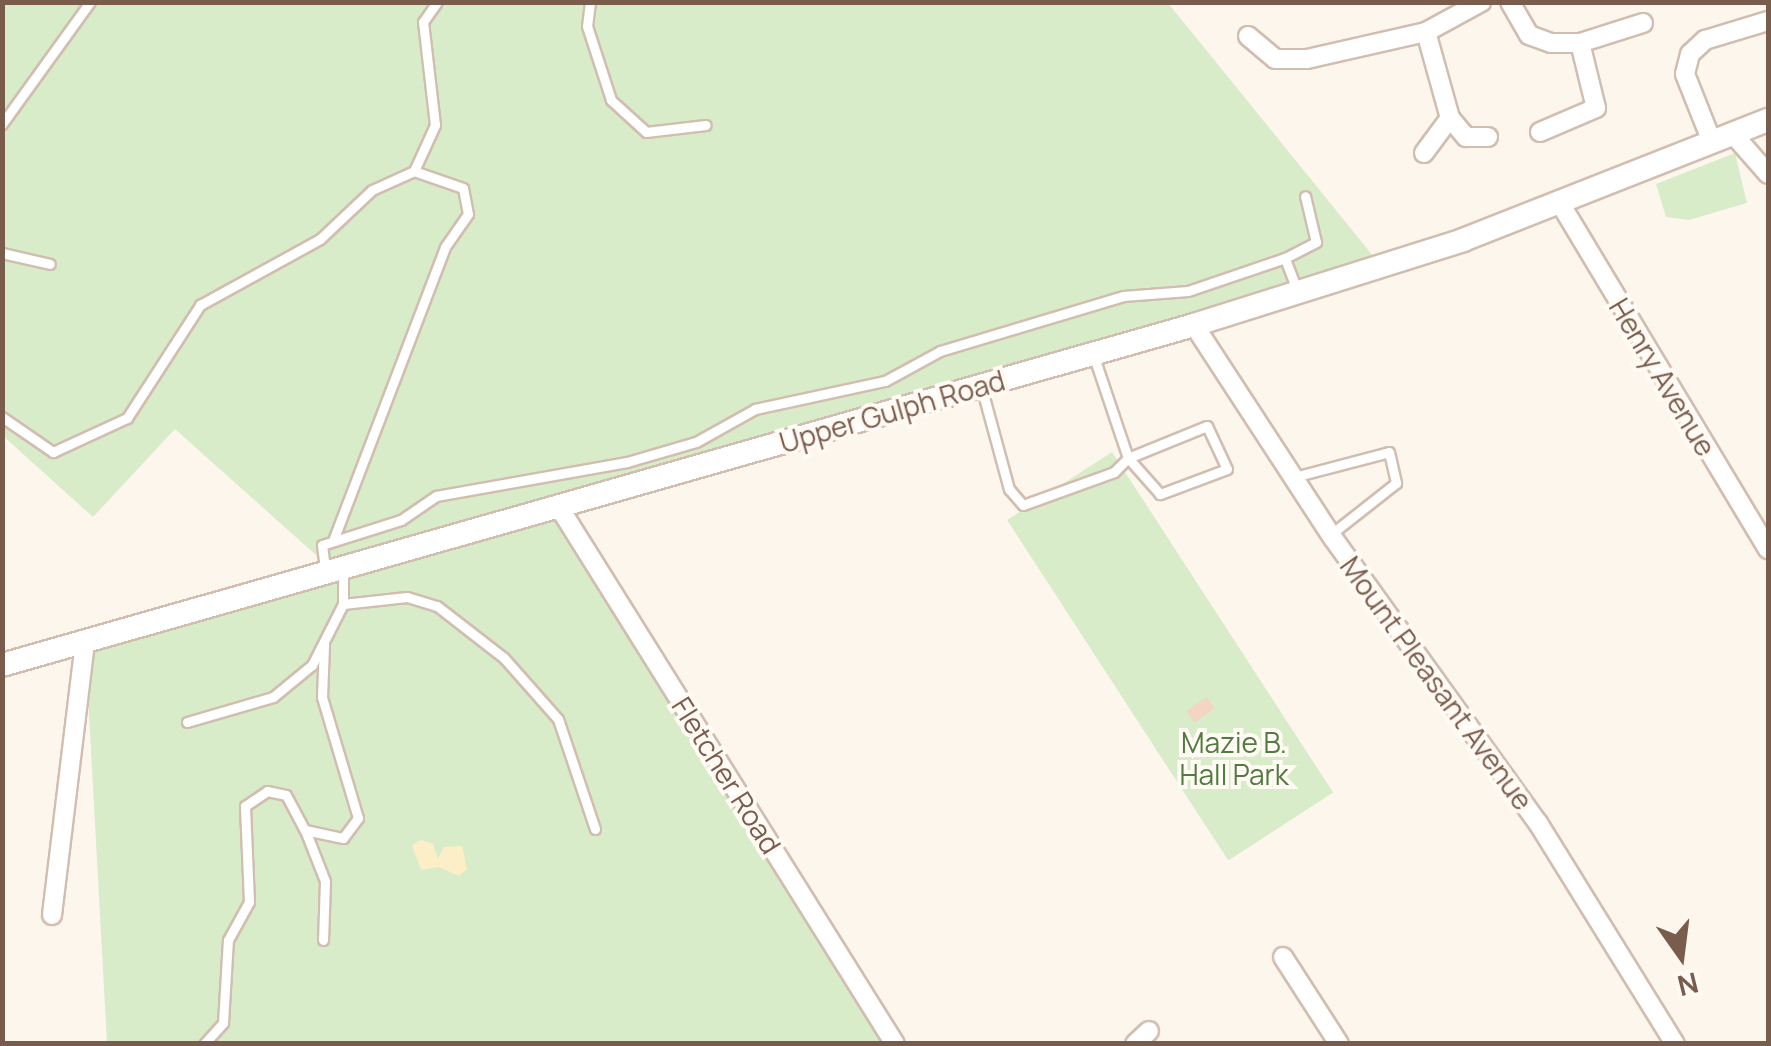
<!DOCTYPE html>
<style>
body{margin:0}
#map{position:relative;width:1771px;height:1046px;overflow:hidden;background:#fdf6ec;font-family:Manrope,sans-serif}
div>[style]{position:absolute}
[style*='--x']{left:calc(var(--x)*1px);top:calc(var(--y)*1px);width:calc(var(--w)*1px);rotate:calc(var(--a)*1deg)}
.green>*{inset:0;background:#d8ecc9;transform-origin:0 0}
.sand>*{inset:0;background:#fcefc7}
.building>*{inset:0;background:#f3d5c3;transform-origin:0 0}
.roads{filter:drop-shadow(2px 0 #d1beb0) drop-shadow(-2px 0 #d1beb0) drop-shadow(0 2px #d1beb0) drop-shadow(0 -2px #d1beb0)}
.service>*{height:9px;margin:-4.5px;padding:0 4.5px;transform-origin:4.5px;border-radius:4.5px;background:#fff}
.minor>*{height:18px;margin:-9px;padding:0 9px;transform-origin:9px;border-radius:9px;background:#fff}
.tertiary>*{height:22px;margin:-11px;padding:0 11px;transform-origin:11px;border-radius:11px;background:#fff}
span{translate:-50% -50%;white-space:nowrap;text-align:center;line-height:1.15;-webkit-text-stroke:8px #fffaf3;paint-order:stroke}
.street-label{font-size:28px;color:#7a5c4d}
.park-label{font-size:28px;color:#537a41}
.frame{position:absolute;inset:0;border:5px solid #7a5c4d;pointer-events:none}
.north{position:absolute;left:1631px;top:906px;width:100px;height:100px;-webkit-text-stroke:8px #fffaf3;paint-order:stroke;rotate:166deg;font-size:28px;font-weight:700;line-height:40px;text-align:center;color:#7a5c4d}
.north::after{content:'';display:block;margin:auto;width:35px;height:45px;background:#7a5c4d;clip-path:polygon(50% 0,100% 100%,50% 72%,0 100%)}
</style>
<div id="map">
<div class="green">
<div style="clip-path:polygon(3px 3px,1168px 3px,1382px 267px,559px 507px,895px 1043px,107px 1043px,85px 641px,335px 572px,175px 429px,93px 517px,3px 436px)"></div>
<div style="clip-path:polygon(1735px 153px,1747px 203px,1689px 220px,1666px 217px,1656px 184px)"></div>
<div style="left:1112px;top:452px;width:406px;height:125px;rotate:57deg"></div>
</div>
<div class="sand">
<div style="clip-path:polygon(421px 840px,433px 844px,438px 859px,444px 847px,462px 846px,467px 869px,459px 876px,439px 867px,421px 870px,412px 845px)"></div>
</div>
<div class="building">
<div style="left:1207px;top:697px;width:14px;height:25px;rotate:56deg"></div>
</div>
<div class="roads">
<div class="service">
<div style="--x:590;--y:2;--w:24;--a:97"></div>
<div style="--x:587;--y:26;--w:78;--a:72"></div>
<div style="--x:611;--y:100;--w:47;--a:42.4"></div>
<div style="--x:646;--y:132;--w:60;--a:-6.7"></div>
<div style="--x:2;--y:124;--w:150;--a:-54.2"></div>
<div style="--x:2;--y:253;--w:49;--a:12.9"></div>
<div style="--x:1297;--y:290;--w:34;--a:-111"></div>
<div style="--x:1285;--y:258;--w:35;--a:-27"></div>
<div style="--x:1316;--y:242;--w:47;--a:-103.4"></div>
<div style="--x:981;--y:386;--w:107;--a:74.8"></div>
<div style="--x:1009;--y:489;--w:21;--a:49"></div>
<div style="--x:1023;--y:505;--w:97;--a:-19.9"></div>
<div style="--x:1114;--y:472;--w:20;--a:-45"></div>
<div style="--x:1128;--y:458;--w:85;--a:-22.1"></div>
<div style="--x:1207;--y:426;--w:47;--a:65.1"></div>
<div style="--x:1227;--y:469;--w:72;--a:159.5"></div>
<div style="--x:1160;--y:494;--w:48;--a:-131.6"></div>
<div style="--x:1128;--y:458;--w:107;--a:-108.6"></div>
<div style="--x:2;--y:417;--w:62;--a:34.5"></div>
<div style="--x:53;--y:452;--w:81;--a:-24.7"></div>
<div style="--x:127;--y:418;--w:135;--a:-57.1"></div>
<div style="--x:200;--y:305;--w:137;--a:-28.8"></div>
<div style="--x:320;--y:239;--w:71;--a:-43.3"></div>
<div style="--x:372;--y:190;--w:46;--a:-24.3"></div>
<div style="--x:414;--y:171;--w:51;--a:-65.5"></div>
<div style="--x:435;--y:125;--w:104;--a:-96.6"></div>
<div style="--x:423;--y:22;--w:24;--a:-55"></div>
<div style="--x:1294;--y:477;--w:98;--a:-14.7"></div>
<div style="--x:1389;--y:452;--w:32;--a:77"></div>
<div style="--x:1396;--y:483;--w:84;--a:141.8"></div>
<div style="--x:334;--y:538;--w:311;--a:-69.1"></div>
<div style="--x:445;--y:247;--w:40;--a:-55.1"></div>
<div style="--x:468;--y:214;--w:26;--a:-101"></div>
<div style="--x:463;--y:188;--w:52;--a:-160.9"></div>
<div style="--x:325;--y:569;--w:24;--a:-97"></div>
<div style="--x:322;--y:545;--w:83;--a:-17.6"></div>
<div style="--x:401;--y:520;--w:42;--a:-34.4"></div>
<div style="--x:436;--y:496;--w:194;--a:-10.1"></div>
<div style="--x:627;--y:462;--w:72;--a:-16.2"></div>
<div style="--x:696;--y:442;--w:68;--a:-29.2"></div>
<div style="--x:755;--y:409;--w:133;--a:-12.2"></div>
<div style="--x:885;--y:381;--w:63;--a:-28.6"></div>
<div style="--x:940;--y:351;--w:191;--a:-16.7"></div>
<div style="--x:1123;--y:296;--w:65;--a:-4.4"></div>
<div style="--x:1188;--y:291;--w:102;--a:-18.8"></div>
<div style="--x:343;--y:604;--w:64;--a:-6.2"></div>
<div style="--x:407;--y:597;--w:31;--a:17"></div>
<div style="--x:437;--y:606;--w:85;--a:37.8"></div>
<div style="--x:504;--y:658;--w:81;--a:48.5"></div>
<div style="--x:558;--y:719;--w:116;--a:71.4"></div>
<div style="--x:187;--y:722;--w:90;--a:-16.2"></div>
<div style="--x:273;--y:697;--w:50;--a:-39.4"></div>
<div style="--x:312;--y:665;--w:68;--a:-63.1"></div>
<div style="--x:343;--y:604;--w:33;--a:-90"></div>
<div style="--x:305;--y:830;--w:39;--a:12"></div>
<div style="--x:343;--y:838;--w:25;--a:-53"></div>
<div style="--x:358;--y:818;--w:126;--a:-106.6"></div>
<div style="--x:322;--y:697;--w:53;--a:-87.8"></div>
<div style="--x:204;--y:1044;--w:28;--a:-48"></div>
<div style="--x:223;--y:1023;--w:83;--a:-86.6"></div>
<div style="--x:228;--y:940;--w:43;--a:-61.1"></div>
<div style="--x:249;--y:902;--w:96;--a:-92.4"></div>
<div style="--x:245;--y:806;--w:27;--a:-34"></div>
<div style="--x:267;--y:791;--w:19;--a:12"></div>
<div style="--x:286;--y:795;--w:40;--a:62"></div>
<div style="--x:305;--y:830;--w:55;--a:68.6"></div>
<div style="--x:325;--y:881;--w:59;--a:91.9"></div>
</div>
<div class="minor">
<div style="--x:1510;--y:2;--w:38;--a:60"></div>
<div style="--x:1529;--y:35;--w:23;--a:20"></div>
<div style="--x:1551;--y:43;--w:29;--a:0"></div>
<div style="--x:1580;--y:43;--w:66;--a:-17.6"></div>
<div style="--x:1426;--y:32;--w:89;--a:74.4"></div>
<div style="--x:1450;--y:118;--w:25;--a:50"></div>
<div style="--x:1466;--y:137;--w:22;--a:0"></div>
<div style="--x:1248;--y:36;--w:35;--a:40"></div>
<div style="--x:1275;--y:59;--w:32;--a:0"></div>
<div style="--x:1307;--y:59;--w:122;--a:-12.8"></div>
<div style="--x:1426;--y:32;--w:63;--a:-28.6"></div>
<div style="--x:1540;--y:132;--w:61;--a:-23.2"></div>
<div style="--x:1596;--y:108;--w:67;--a:-103.8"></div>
<div style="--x:1733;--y:134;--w:53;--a:48.8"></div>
<div style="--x:1712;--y:142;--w:73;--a:-111.7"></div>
<div style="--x:1685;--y:74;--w:21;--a:-76"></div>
<div style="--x:1690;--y:54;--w:21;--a:-43"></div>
<div style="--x:1705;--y:40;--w:66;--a:-16.8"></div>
<div style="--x:1424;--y:153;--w:44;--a:-53.4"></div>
<div style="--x:1560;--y:203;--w:404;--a:59"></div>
<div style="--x:1194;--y:325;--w:254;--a:56.9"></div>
<div style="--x:1333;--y:538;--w:351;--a:54.3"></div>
<div style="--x:1538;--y:823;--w:260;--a:58.2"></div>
<div style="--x:559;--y:507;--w:633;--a:57.97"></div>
<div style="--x:52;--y:915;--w:276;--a:-83.1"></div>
<div style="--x:1283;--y:957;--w:103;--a:57.2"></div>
<div style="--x:1135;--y:1044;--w:19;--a:-43"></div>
</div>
<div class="tertiary">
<div style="--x:2;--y:665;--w:1240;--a:-15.92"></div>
<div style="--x:1194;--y:325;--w:282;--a:-17.5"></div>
<div style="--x:1463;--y:240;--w:328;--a:-21.5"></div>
</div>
</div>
<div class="street-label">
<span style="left:1663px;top:377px;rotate:59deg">Henry Avenue</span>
<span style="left:892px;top:411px;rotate:-16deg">Upper Gulph Road</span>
<span style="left:1437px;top:683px;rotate:54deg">Mount Pleasant Avenue</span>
<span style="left:727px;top:775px;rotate:58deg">Fletcher Road</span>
</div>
<div class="park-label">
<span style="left:1234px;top:758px">Mazie B.<br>Hall Park</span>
</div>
<div class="frame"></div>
<div class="north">N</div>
</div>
